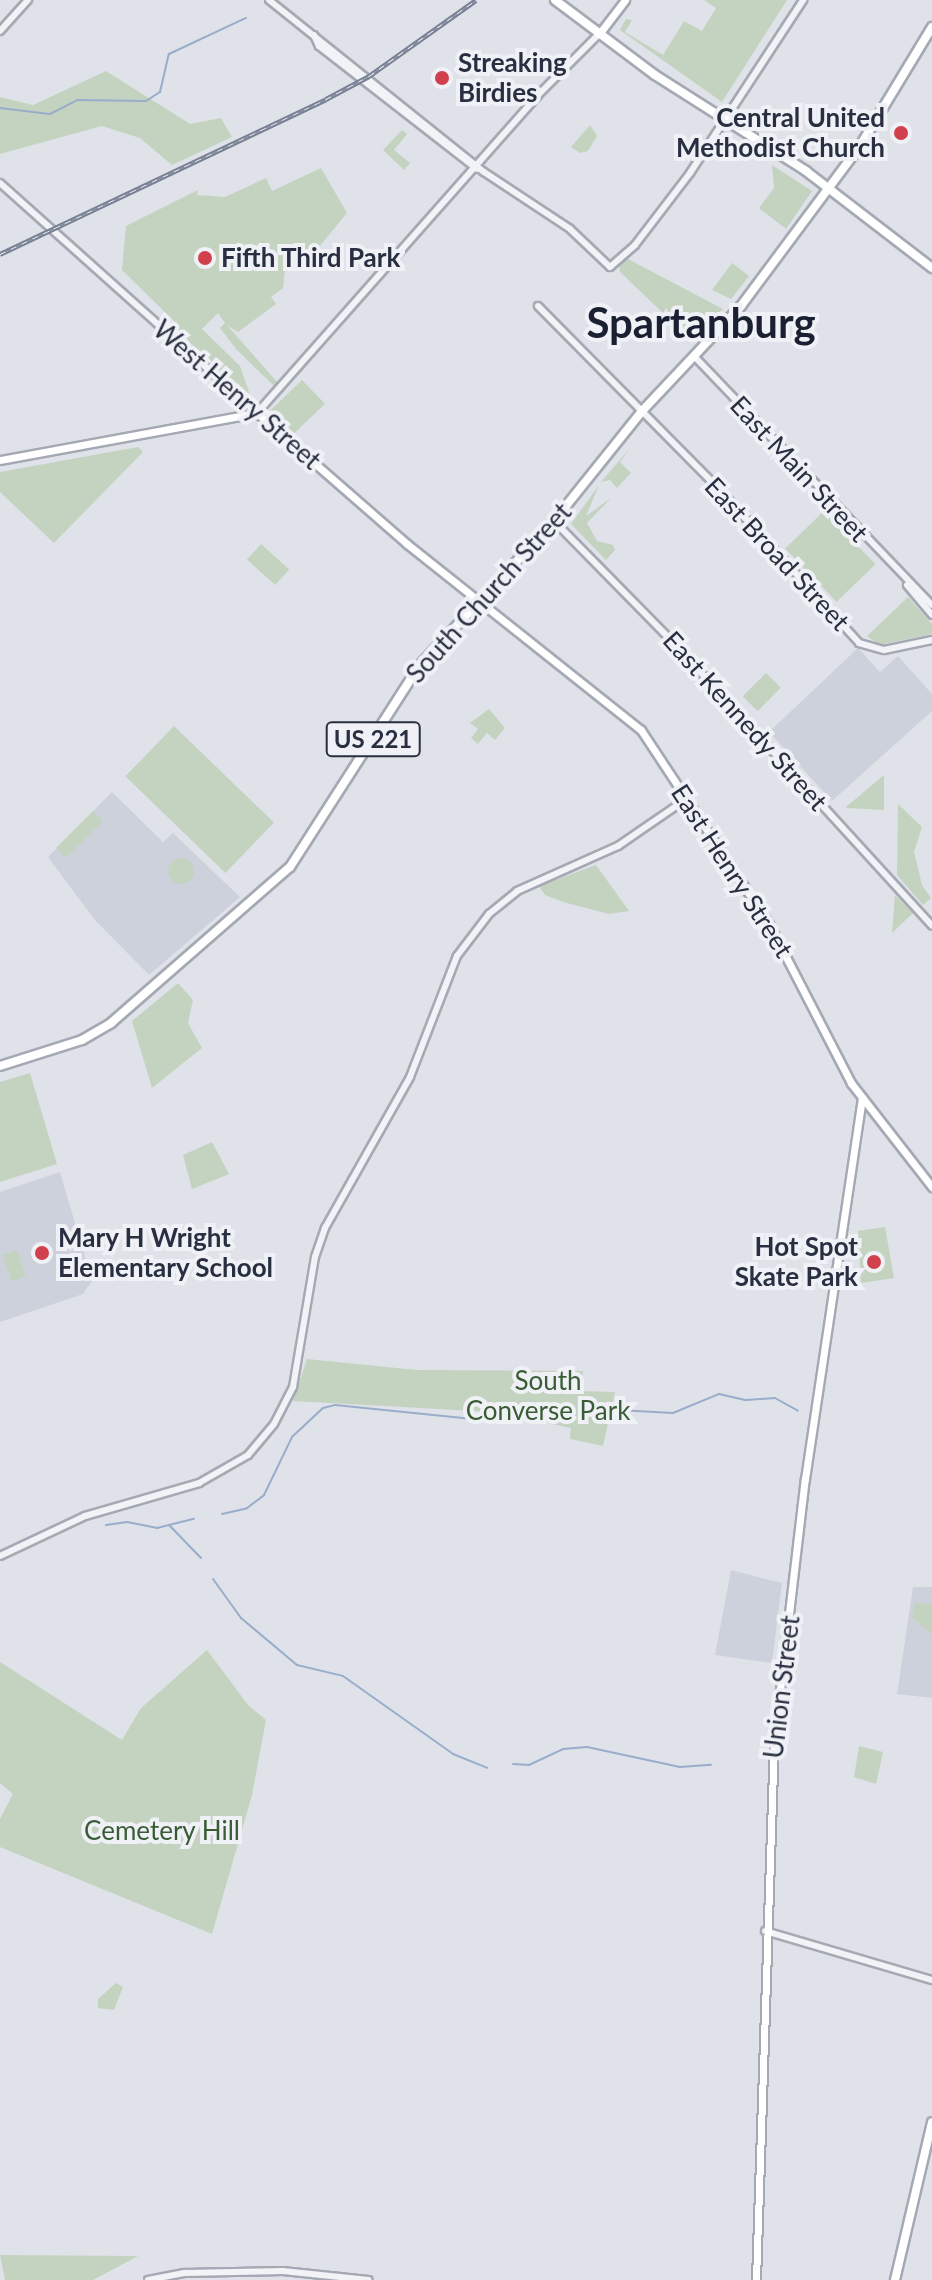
<!DOCTYPE html>
<style>
body{margin:0}
#map{position:relative;width:932px;height:2280px;overflow:hidden;background:#dfe2e9;font-family:Lato,sans-serif}
div>[style]{position:absolute}
[style*='--x']{left:calc(var(--x)*1px);top:calc(var(--y)*1px);width:calc(var(--w)*1px);rotate:calc(var(--a)*1deg)}
.built>*{inset:0;background:#cdd1db}
.green>*{inset:0;background:#c4d3c0;transform-origin:0 0}
.round{border-radius:50%}
.stream>*{height:2px;margin:-1px;padding:0 1px;transform-origin:1px;border-radius:1px;background:#99adca}
.roads{filter:drop-shadow(2px 0 #a4a9b3) drop-shadow(-2px 0 #a4a9b3) drop-shadow(0 2px #a4a9b3) drop-shadow(0 -2px #a4a9b3)}
.tertiary>*{height:6px;margin:-3px;padding:0 3px;transform-origin:3px;border-radius:3px;background:#f2f3f7}
.secondary>*{height:7px;margin:-3.5px;padding:0 3.5px;transform-origin:3.5px;border-radius:3.5px;background:#fff}
.primary>*{height:8px;margin:-4px;padding:0 4px;transform-origin:4px;border-radius:4px;background:#fff}
.trunk>*{height:8px;margin:-4px;padding:0 4px;transform-origin:4px;border-radius:4px;background:#fff}
.rail>*{height:5px;margin-top:-2.5px;transform-origin:0;background:repeating-linear-gradient(90deg,#eff1f6 0 6px,#788093 0 12px);box-sizing:border-box;border-block:2px solid #788093}
.dots>*{width:22px;height:22px;translate:-50% -50%;box-sizing:border-box;border:4px solid #eff1f6;border-radius:50%}
span{translate:-50% -50%;white-space:nowrap;text-align:center;line-height:1.15;-webkit-text-stroke:8px #eff1f6;paint-order:stroke}
.shield-label span{padding:2px 6px;background:#eff1f6;border:2px solid;border-radius:6px;-webkit-text-stroke-width:0}
.shield-label{font-size:24px;color:#282f40;font-weight:700}
.poi-label{font-size:26px;color:#282f40;font-weight:700}
.left{translate:0 -50%;text-align:left}
.right{translate:-100% -50%;text-align:right}
.street-label{font-size:26px;color:#282f40}
.park-label{font-size:26px;color:#395c35}
.town-label{font-size:42px;color:#1a2031;font-weight:700}
</style>
<div id="map">
<div class="built">
<div style="clip-path:polygon(858px 648px,880px 672px,898px 656px,932px 694px,932px 711px,832px 801px,769px 732px)"></div>
<div style="clip-path:polygon(112px 792px,163px 842px,173px 833px,240px 897px,149px 975px,94px 919px,48px 857px)"></div>
<div style="clip-path:polygon(60px 1172px,92px 1281px,83px 1294px,0 1322px,0 1192px)"></div>
<div style="clip-path:polygon(731px 1570px,782px 1583px,772px 1663px,715px 1655px)"></div>
<div style="clip-path:polygon(913px 1587px,932px 1587px,932px 1698px,897px 1694px)"></div>
</div>
<div class="green">
<div style="clip-path:polygon(704px 0,787px 0,722px 102px,620px 30px,626px 19px,632px 20px,625px 32px,663px 55px,684px 21px,702px 31px,716px 8px)"></div>
<div style="clip-path:polygon(106px 71px,190px 124px,221px 118px,232px 137px,172px 165px,140px 138px,102px 126px,0 154px,0 97px,33px 105px)"></div>
<div style="clip-path:polygon(590px 125px,597px 136px,588px 151px,580px 153px,571px 147px)"></div>
<div style="clip-path:polygon(402px 130px,407px 134px,394px 150px,410px 163px,404px 170px,383px 150px)"></div>
<div style="clip-path:polygon(772px 165px,812px 191px,786px 229px,759px 208px,774px 188px)"></div>
<div style="clip-path:polygon(321px 168px,347px 213px,310px 258px,300px 245px,287px 250px,283px 288px,271px 297px,276px 304px,238px 332px,227px 325px,278px 383px,275px 387px,236px 349px,220px 328px,225px 323px,218px 313px,202px 329px,240px 366px,251px 398px,177px 331px,175px 322px,122px 270px,126px 226px,198px 190px,197px 195px,225px 197px,266px 178px,272px 191px)"></div>
<div style="clip-path:polygon(628px 259px,723px 309px,688px 339px,666px 308px,663px 313px,620px 272px,619px 265px)"></div>
<div style="clip-path:polygon(732px 263px,749px 276px,731px 299px,712px 290px)"></div>
<div style="left:302px;top:380px;width:33px;height:44px;rotate:46deg"></div>
<div style="clip-path:polygon(138px 447px,143px 452px,54px 543px,0 492px,0 472px)"></div>
<div style="clip-path:polygon(630px 448px,620px 462px,631px 473px,617px 488px,610px 480px,601px 482px)"></div>
<div style="clip-path:polygon(599px 485px,586px 516px,611px 498px,587px 523px,597px 541px,613px 545px,615px 550px,606px 560px,571px 524px)"></div>
<div style="left:824px;top:511px;width:74px;height:54px;rotate:46deg"></div>
<div style="left:261px;top:544px;width:38px;height:21px;rotate:42deg"></div>
<div style="clip-path:polygon(908px 597px,932px 624px,932px 634px,879px 645px,867px 636px)"></div>
<div style="left:766px;top:673px;width:21px;height:33px;rotate:45deg"></div>
<div style="clip-path:polygon(489px 709px,505px 728px,495px 740px,487px 733px,478px 744px,471px 738px,478px 729px,470px 723px)"></div>
<div style="left:174px;top:726px;width:139px;height:70px;rotate:44deg"></div>
<div style="clip-path:polygon(884px 775px,884px 810px,846px 808px,846px 807px)"></div>
<div style="clip-path:polygon(898px 804px,922px 827px,914px 852px,922px 885px,931px 898px,923px 905px,897px 875px)"></div>
<div style="left:93px;top:811px;width:14px;height:52px;rotate:45deg"></div>
<div class="round" style="left:168px;top:858px;width:26px;height:26px"></div>
<div style="clip-path:polygon(596px 865px,629px 911px,609px 914px,563px 902px,545px 895px,539px 886px)"></div>
<div style="clip-path:polygon(895px 895px,913px 913px,892px 933px)"></div>
<div style="clip-path:polygon(178px 983px,193px 1000px,188px 1023px,202px 1048px,152px 1088px,132px 1021px)"></div>
<div style="clip-path:polygon(30px 1073px,57px 1164px,0 1182px,0 1082px)"></div>
<div style="clip-path:polygon(212px 1142px,229px 1174px,192px 1189px,183px 1155px)"></div>
<div style="clip-path:polygon(885px 1227px,894px 1278px,861px 1283px,858px 1231px)"></div>
<div style="left:17px;top:1250px;width:28px;height:15px;rotate:72deg"></div>
<div style="clip-path:polygon(307px 1359px,417px 1370px,583px 1371px,580px 1391px,615px 1392px,603px 1446px,570px 1439px,571px 1428px,493px 1412px,293px 1401px)"></div>
<div style="clip-path:polygon(914px 1603px,932px 1604px,932px 1635px,912px 1617px)"></div>
<div style="clip-path:polygon(207px 1650px,248px 1705px,266px 1720px,252px 1795px,212px 1934px,0 1847px,0 1819px,13px 1794px,0 1783px,0 1662px,122px 1740px,141px 1708px)"></div>
<div style="clip-path:polygon(859px 1746px,883px 1752px,876px 1784px,854px 1777px)"></div>
<div style="clip-path:polygon(116px 1983px,123px 1987px,114px 2010px,98px 2008px,98px 1999px)"></div>
<div style="clip-path:polygon(0 2255px,138px 2256px,93px 2280px,5px 2280px)"></div>
</div>
<div class="stream">
<div style="--x:0;--y:108;--w:50;--a:6.8"></div>
<div style="--x:50;--y:114;--w:30;--a:-27"></div>
<div style="--x:77;--y:100;--w:69;--a:0.8"></div>
<div style="--x:146;--y:101;--w:17;--a:-33"></div>
<div style="--x:160;--y:92;--w:39;--a:-77"></div>
<div style="--x:169;--y:54;--w:85;--a:-25.1"></div>
<div style="--x:581;--y:1408;--w:92;--a:3.1"></div>
<div style="--x:673;--y:1413;--w:50;--a:-22.4"></div>
<div style="--x:719;--y:1394;--w:28;--a:13"></div>
<div style="--x:746;--y:1400;--w:29;--a:-4"></div>
<div style="--x:775;--y:1398;--w:26;--a:29"></div>
<div style="--x:222;--y:1514;--w:26;--a:-13"></div>
<div style="--x:247;--y:1508;--w:21;--a:-37"></div>
<div style="--x:264;--y:1495;--w:64;--a:-64.2"></div>
<div style="--x:292;--y:1437;--w:42;--a:-43.1"></div>
<div style="--x:323;--y:1408;--w:12;--a:-14"></div>
<div style="--x:335;--y:1405;--w:168;--a:5.8"></div>
<div style="--x:502;--y:1422;--w:66;--a:-8.7"></div>
<div style="--x:106;--y:1525;--w:21;--a:-8"></div>
<div style="--x:127;--y:1522;--w:31;--a:11"></div>
<div style="--x:157;--y:1528;--w:38;--a:-14"></div>
<div style="--x:169;--y:1525;--w:46;--a:45.9"></div>
<div style="--x:213;--y:1579;--w:48;--a:54.3"></div>
<div style="--x:241;--y:1618;--w:73;--a:40"></div>
<div style="--x:297;--y:1665;--w:47;--a:13.4"></div>
<div style="--x:343;--y:1676;--w:135;--a:35.3"></div>
<div style="--x:453;--y:1754;--w:37;--a:22"></div>
<div style="--x:513;--y:1764;--w:16;--a:4"></div>
<div style="--x:529;--y:1765;--w:38;--a:-25"></div>
<div style="--x:563;--y:1749;--w:24;--a:-5"></div>
<div style="--x:587;--y:1747;--w:95;--a:12.1"></div>
<div style="--x:680;--y:1767;--w:31;--a:-4"></div>
</div>
<div class="roads">
<div class="tertiary">
<div style="--x:269;--y:0;--w:275;--a:38.7"></div>
<div style="--x:484;--y:172;--w:103;--a:33.5"></div>
<div style="--x:570;--y:229;--w:55;--a:43.5"></div>
<div style="--x:610;--y:267;--w:33;--a:-41"></div>
<div style="--x:635;--y:245;--w:91;--a:-52.6"></div>
<div style="--x:690;--y:173;--w:207;--a:-56.8"></div>
<div style="--x:0;--y:31;--w:42;--a:-47.9"></div>
<div style="--x:314;--y:35;--w:12;--a:66"></div>
<div style="--x:319;--y:46;--w:200;--a:37.9"></div>
<div style="--x:0;--y:183;--w:345;--a:41.8"></div>
<div style="--x:257;--y:413;--w:424;--a:-48.5"></div>
<div style="--x:538;--y:95;--w:86;--a:-45"></div>
<div style="--x:538;--y:306;--w:257;--a:45.3"></div>
<div style="--x:719;--y:489;--w:208;--a:47.7"></div>
<div style="--x:859;--y:643;--w:26;--a:16"></div>
<div style="--x:884;--y:650;--w:49;--a:-11.8"></div>
<div style="--x:694;--y:356;--w:344;--a:46.3"></div>
<div style="--x:554;--y:521;--w:170;--a:45.5"></div>
<div style="--x:673;--y:642;--w:384;--a:47.6"></div>
<div style="--x:907;--y:585;--w:39;--a:50"></div>
<div style="--x:0;--y:1556;--w:94;--a:-25.2"></div>
<div style="--x:85;--y:1516;--w:119;--a:-16.1"></div>
<div style="--x:199;--y:1483;--w:56;--a:-29.7"></div>
<div style="--x:248;--y:1455;--w:40;--a:-50"></div>
<div style="--x:274;--y:1424;--w:42;--a:-62.8"></div>
<div style="--x:293;--y:1387;--w:132;--a:-80.4"></div>
<div style="--x:315;--y:1257;--w:31;--a:-71"></div>
<div style="--x:325;--y:1228;--w:173;--a:-60.6"></div>
<div style="--x:410;--y:1077;--w:130;--a:-68.8"></div>
<div style="--x:457;--y:956;--w:53;--a:-52.7"></div>
<div style="--x:489;--y:914;--w:36;--a:-39"></div>
<div style="--x:517;--y:891;--w:111;--a:-24"></div>
<div style="--x:618;--y:846;--w:81;--a:-34.5"></div>
<div style="--x:765;--y:1931;--w:174;--a:16.4"></div>
<div style="--x:148;--y:2280;--w:38;--a:-11"></div>
<div style="--x:185;--y:2273;--w:98;--a:-1.2"></div>
<div style="--x:283;--y:2271;--w:86;--a:6"></div>
</div>
<div class="secondary">
<div style="--x:599;--y:34;--w:43;--a:-52.6"></div>
<div style="--x:0;--y:460;--w:261;--a:-10.4"></div>
<div style="--x:257;--y:413;--w:199;--a:41.1"></div>
<div style="--x:407;--y:544;--w:299;--a:38.5"></div>
<div style="--x:641;--y:730;--w:232;--a:56.6"></div>
<div style="--x:769;--y:924;--w:179;--a:62.7"></div>
<div style="--x:851;--y:1083;--w:132;--a:52.1"></div>
<div style="--x:756;--y:2280;--w:539;--a:-88.09"></div>
<div style="--x:774;--y:1741;--w:264;--a:-83.3"></div>
<div style="--x:805;--y:1479;--w:385;--a:-81.5"></div>
</div>
<div class="primary">
<div style="--x:555;--y:0;--w:125;--a:36.9"></div>
<div style="--x:655;--y:75;--w:179;--a:32.4"></div>
<div style="--x:806;--y:171;--w:159;--a:37.6"></div>
<div style="--x:0;--y:1066;--w:86;--a:-17.6"></div>
<div style="--x:82;--y:1040;--w:34;--a:-30"></div>
<div style="--x:111;--y:1023;--w:237;--a:-41.1"></div>
<div style="--x:290;--y:867;--w:239;--a:-57.3"></div>
<div style="--x:419;--y:666;--w:198;--a:-47"></div>
<div style="--x:554;--y:521;--w:142;--a:-51.3"></div>
<div style="--x:643;--y:410;--w:143;--a:-46.7"></div>
<div style="--x:741;--y:306;--w:199;--a:-53.4"></div>
<div style="--x:860;--y:146;--w:139;--a:-58.8"></div>
</div>
<div class="trunk">
<div style="--x:895;--y:2280;--w:162;--a:-76.8"></div>
</div>
</div>
<div class="rail">
<div style="--x:0;--y:254;--w:361;--a:-25.4"></div>
<div style="--x:326;--y:99;--w:49;--a:-28.1"></div>
<div style="--x:369;--y:76;--w:131;--a:-35.4"></div>
</div>
<div class="dots">
<div style="left:442px;top:78px;background:#d1414d"></div>
<div style="left:901px;top:133px;background:#d1414d"></div>
<div style="left:205px;top:258px;background:#d1414d"></div>
<div style="left:42px;top:1253px;background:#d1414d"></div>
<div style="left:874px;top:1262px;background:#d1414d"></div>
</div>
<div class="shield-label">
<span style="left:373px;top:739px">US 221</span>
</div>
<div class="poi-label">
<span class="left" style="left:458px;top:78px">Streaking<br>Birdies</span>
<span class="right" style="left:885px;top:133px">Central United<br>Methodist Church</span>
<span class="left" style="left:221px;top:258px">Fifth Third Park</span>
<span class="left" style="left:58px;top:1253px">Mary H Wright<br>Elementary School</span>
<span class="right" style="left:858px;top:1262px">Hot Spot<br>Skate Park</span>
</div>
<div class="street-label">
<span style="left:237px;top:395px;rotate:41deg">West Henry Street</span>
<span style="left:799px;top:469px;rotate:47deg">East Main Street</span>
<span style="left:777px;top:554px;rotate:47deg">East Broad Street</span>
<span style="left:489px;top:593px;rotate:-48deg">South Church Street</span>
<span style="left:745px;top:721px;rotate:48deg">East Kennedy Street</span>
<span style="left:732px;top:871px;rotate:57deg">East Henry Street</span>
<span style="left:782px;top:1687px;rotate:-83deg">Union Street</span>
</div>
<div class="park-label">
<span style="left:548px;top:1396px">South<br>Converse Park</span>
<span style="left:162px;top:1831px">Cemetery Hill</span>
</div>
<div class="town-label">
<span style="left:701px;top:322px">Spartanburg</span>
</div>
</div>
